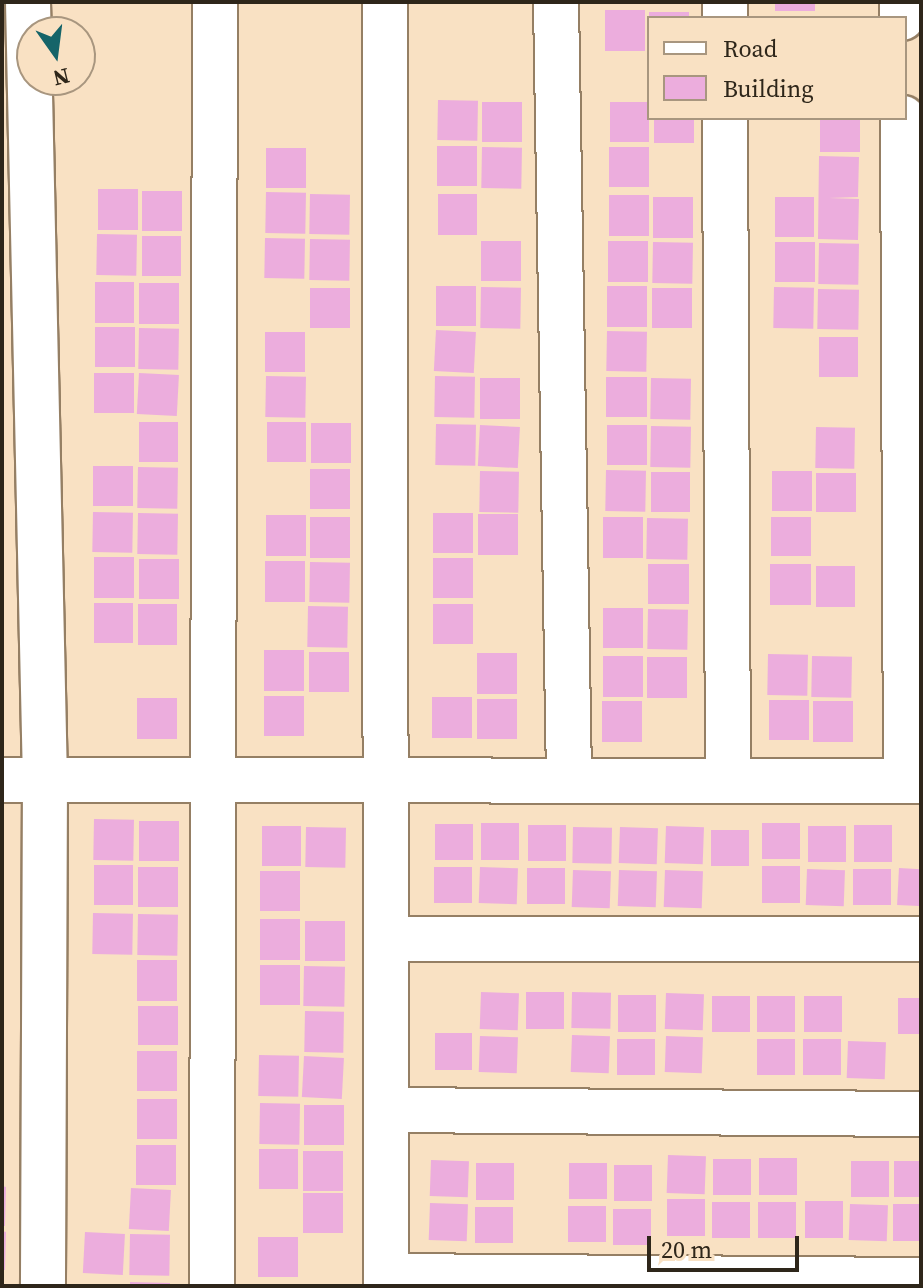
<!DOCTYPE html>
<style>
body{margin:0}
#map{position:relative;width:923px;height:1288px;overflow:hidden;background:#f9e1c3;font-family:"Source Serif 4",serif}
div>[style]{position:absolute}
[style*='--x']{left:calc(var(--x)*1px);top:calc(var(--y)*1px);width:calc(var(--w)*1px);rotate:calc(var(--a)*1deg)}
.building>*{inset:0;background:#ecaddd;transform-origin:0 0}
.roads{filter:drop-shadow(2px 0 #957f64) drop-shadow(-2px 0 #957f64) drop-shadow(0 2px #957f64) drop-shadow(0 -2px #957f64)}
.minor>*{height:44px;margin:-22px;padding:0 22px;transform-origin:22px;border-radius:22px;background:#fff}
span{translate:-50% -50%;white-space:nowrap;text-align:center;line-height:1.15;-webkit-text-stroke:7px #f9e1c3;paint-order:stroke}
.frame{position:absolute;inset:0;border:4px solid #2e261a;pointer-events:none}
.legend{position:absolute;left:647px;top:16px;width:260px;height:104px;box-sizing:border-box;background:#f9e1c3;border:2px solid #a8967f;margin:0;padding:10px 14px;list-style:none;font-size:24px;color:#2e261a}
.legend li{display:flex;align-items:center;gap:16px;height:40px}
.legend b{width:40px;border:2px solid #a8967f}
.north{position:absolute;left:16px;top:16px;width:80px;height:80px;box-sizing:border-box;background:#f9e1c3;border:2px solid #a8967f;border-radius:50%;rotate:166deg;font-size:22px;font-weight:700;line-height:32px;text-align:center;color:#2e261a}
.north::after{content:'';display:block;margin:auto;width:28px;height:36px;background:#156469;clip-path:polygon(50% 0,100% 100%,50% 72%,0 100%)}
.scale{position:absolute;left:647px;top:1236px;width:152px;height:36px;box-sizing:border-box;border:4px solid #2e261a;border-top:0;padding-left:10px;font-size:24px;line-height:28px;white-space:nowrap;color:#2e261a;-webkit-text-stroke:6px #f9e1c3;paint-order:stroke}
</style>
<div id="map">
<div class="building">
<div style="left:775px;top:2px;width:40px;height:9px"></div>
<div style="left:605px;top:10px;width:40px;height:41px"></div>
<div style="left:649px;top:12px;width:40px;height:6px"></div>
<div style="left:438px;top:100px;width:40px;height:40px;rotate:1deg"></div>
<div style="left:482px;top:102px;width:40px;height:40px"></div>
<div style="left:610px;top:102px;width:39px;height:40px"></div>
<div style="left:654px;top:118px;width:40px;height:25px"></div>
<div style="left:820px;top:118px;width:40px;height:34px"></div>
<div style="left:437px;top:146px;width:40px;height:40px"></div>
<div style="left:482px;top:147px;width:40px;height:41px;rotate:1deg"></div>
<div style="left:609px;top:147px;width:40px;height:40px"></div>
<div style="left:266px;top:148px;width:40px;height:40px"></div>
<div style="clip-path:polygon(819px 156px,859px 157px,858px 197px,829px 198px,859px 199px,858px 240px,818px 239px)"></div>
<div style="left:98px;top:189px;width:40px;height:41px"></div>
<div style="left:142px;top:191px;width:40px;height:40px"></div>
<div style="left:266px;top:192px;width:40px;height:41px;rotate:1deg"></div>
<div style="left:310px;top:194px;width:40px;height:40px;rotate:1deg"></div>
<div style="left:438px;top:194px;width:39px;height:41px"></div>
<div style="left:609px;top:195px;width:40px;height:41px"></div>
<div style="left:653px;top:197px;width:40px;height:41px"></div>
<div style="left:775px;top:197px;width:39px;height:40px"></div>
<div style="left:97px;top:234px;width:40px;height:41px;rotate:1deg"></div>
<div style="left:142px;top:236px;width:39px;height:40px"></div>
<div style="left:265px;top:238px;width:40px;height:40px;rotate:1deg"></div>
<div style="left:310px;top:239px;width:40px;height:41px;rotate:1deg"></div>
<div style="left:481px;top:241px;width:40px;height:40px"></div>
<div style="left:608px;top:241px;width:40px;height:41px"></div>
<div style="left:653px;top:242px;width:40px;height:41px;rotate:1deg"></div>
<div style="left:775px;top:242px;width:40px;height:40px"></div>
<div style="left:819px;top:243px;width:40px;height:41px;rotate:1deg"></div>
<div style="left:95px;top:282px;width:39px;height:41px"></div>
<div style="left:139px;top:283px;width:40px;height:41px"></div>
<div style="left:436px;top:286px;width:40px;height:40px"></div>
<div style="left:607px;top:286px;width:40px;height:41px"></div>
<div style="left:481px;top:287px;width:40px;height:41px;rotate:1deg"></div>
<div style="left:774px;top:287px;width:40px;height:41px;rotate:1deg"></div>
<div style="left:310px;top:288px;width:40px;height:40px"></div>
<div style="left:652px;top:288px;width:40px;height:40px"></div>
<div style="left:818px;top:289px;width:41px;height:40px;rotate:1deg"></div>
<div style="left:95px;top:327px;width:40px;height:40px"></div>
<div style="left:139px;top:328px;width:40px;height:41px;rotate:1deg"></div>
<div style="left:436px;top:330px;width:40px;height:41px;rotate:3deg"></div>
<div style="left:607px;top:331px;width:40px;height:40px;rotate:1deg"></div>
<div style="left:265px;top:332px;width:40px;height:40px"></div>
<div style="left:819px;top:337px;width:39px;height:40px"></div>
<div style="left:94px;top:373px;width:40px;height:40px"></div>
<div style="left:139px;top:373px;width:40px;height:41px;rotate:3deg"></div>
<div style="left:266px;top:376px;width:40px;height:41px;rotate:1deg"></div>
<div style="left:435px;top:376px;width:40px;height:41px;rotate:1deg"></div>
<div style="left:606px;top:377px;width:41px;height:40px"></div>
<div style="left:480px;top:378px;width:40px;height:41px"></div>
<div style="left:651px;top:378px;width:40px;height:41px;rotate:1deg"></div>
<div style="left:139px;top:422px;width:39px;height:40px"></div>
<div style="left:267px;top:422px;width:39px;height:40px"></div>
<div style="left:311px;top:423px;width:40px;height:40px"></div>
<div style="left:436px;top:424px;width:40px;height:41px;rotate:1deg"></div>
<div style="left:480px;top:425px;width:40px;height:41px;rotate:3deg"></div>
<div style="left:607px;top:425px;width:40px;height:40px"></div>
<div style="left:651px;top:426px;width:40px;height:41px;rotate:1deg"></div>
<div style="left:816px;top:427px;width:39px;height:41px;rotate:1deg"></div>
<div style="left:93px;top:466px;width:40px;height:40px"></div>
<div style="left:138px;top:467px;width:40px;height:41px;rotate:1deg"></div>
<div style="left:310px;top:469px;width:40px;height:40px"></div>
<div style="left:606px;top:470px;width:40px;height:41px;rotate:1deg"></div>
<div style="left:480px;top:471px;width:39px;height:41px;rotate:1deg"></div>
<div style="left:772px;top:471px;width:40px;height:40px"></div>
<div style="left:651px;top:472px;width:39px;height:40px"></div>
<div style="left:816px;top:473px;width:40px;height:39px"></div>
<div style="left:93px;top:512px;width:40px;height:40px;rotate:1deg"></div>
<div style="left:138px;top:513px;width:40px;height:41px;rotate:1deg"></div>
<div style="left:433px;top:513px;width:40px;height:40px"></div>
<div style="left:478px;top:514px;width:40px;height:41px"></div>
<div style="left:266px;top:515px;width:40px;height:41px"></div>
<div style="left:310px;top:517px;width:40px;height:41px"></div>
<div style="left:603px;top:517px;width:40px;height:41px"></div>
<div style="left:771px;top:517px;width:40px;height:39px"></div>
<div style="left:647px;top:518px;width:41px;height:41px;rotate:1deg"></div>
<div style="left:94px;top:557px;width:40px;height:41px"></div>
<div style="left:433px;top:558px;width:40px;height:40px"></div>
<div style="left:139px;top:559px;width:40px;height:40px"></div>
<div style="left:265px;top:561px;width:40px;height:41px"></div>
<div style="left:310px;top:562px;width:40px;height:40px;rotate:1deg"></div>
<div style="left:648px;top:564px;width:41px;height:40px"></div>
<div style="left:770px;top:564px;width:41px;height:41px"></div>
<div style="left:816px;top:566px;width:39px;height:41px"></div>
<div style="left:94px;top:603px;width:39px;height:40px"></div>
<div style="left:138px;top:604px;width:39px;height:41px"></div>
<div style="left:433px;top:604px;width:40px;height:40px"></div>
<div style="left:308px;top:606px;width:40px;height:41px;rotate:1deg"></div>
<div style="left:603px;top:608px;width:40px;height:40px"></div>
<div style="left:648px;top:609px;width:40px;height:40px;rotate:1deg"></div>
<div style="left:264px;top:650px;width:40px;height:41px"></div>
<div style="left:309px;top:652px;width:40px;height:40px"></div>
<div style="left:477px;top:653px;width:40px;height:41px"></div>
<div style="left:768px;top:654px;width:40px;height:41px;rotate:1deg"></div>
<div style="left:603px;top:656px;width:40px;height:41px"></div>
<div style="left:812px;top:656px;width:40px;height:41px;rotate:1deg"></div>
<div style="left:647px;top:657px;width:40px;height:41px"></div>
<div style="left:264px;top:696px;width:40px;height:40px"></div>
<div style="left:432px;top:697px;width:40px;height:41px"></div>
<div style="left:137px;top:698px;width:40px;height:41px"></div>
<div style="left:477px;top:699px;width:40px;height:40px"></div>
<div style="left:769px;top:700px;width:40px;height:40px"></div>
<div style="left:602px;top:701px;width:40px;height:41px"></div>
<div style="left:813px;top:701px;width:40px;height:41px"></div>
<div style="left:94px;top:819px;width:40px;height:41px;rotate:1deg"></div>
<div style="left:139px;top:821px;width:40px;height:40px"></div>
<div style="left:481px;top:823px;width:38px;height:37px"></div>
<div style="left:762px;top:823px;width:38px;height:36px"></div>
<div style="left:435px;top:824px;width:38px;height:36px"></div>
<div style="left:528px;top:825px;width:38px;height:36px"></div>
<div style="left:854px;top:825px;width:38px;height:37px"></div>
<div style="left:262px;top:826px;width:39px;height:40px"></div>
<div style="left:666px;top:826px;width:38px;height:37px;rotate:2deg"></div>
<div style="left:808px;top:826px;width:38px;height:36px"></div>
<div style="left:306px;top:827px;width:40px;height:40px;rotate:1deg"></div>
<div style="left:573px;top:827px;width:39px;height:36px;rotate:1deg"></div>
<div style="left:620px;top:827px;width:38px;height:36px;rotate:2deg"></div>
<div style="left:711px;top:830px;width:38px;height:36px"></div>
<div style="left:94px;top:865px;width:39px;height:40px"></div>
<div style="left:762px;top:866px;width:38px;height:37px"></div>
<div style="left:138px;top:867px;width:40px;height:40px"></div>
<div style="left:434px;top:867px;width:38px;height:36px"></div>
<div style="left:480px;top:867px;width:38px;height:36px;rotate:2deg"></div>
<div style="left:527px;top:868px;width:38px;height:36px"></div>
<div style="left:899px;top:868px;width:22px;height:37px;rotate:3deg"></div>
<div style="left:807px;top:869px;width:38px;height:36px;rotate:2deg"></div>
<div style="left:853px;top:869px;width:38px;height:36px"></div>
<div style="left:573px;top:870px;width:38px;height:37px;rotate:2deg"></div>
<div style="left:619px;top:870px;width:38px;height:36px;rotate:2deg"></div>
<div style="left:665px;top:870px;width:38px;height:37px;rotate:2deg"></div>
<div style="left:260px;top:871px;width:40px;height:40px"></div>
<div style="left:93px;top:913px;width:40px;height:41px;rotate:1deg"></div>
<div style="left:138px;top:914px;width:40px;height:41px;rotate:1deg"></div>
<div style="left:260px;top:919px;width:40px;height:41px"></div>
<div style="left:305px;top:921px;width:40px;height:40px"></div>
<div style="left:137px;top:960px;width:40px;height:41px"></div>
<div style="left:260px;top:965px;width:40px;height:40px"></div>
<div style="left:304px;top:966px;width:41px;height:40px;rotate:1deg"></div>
<div style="left:481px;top:992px;width:38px;height:37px;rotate:2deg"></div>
<div style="left:526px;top:992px;width:38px;height:37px"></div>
<div style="left:572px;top:992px;width:39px;height:36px;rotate:1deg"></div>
<div style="left:666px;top:993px;width:38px;height:36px;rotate:2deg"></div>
<div style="left:618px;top:995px;width:38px;height:37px"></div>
<div style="left:712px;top:996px;width:38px;height:36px"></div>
<div style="left:757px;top:996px;width:38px;height:36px"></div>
<div style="left:804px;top:996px;width:38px;height:36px"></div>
<div style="left:898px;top:998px;width:23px;height:36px"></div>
<div style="left:138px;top:1006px;width:40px;height:39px"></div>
<div style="left:305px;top:1011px;width:39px;height:41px;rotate:1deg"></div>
<div style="left:435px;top:1033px;width:37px;height:37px"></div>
<div style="left:572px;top:1035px;width:38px;height:37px;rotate:2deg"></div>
<div style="left:480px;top:1036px;width:38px;height:36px;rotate:2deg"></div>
<div style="left:666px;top:1036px;width:37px;height:36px;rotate:2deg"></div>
<div style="left:617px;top:1039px;width:38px;height:36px"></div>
<div style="left:757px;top:1039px;width:38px;height:36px"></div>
<div style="left:803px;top:1039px;width:38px;height:36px"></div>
<div style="left:848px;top:1041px;width:38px;height:37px;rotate:2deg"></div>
<div style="left:137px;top:1051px;width:40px;height:40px"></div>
<div style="left:259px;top:1055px;width:40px;height:41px;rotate:1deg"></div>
<div style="left:304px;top:1056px;width:40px;height:41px;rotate:3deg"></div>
<div style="left:137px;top:1099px;width:40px;height:40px"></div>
<div style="left:260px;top:1103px;width:40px;height:41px;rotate:1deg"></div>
<div style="left:304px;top:1105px;width:40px;height:40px"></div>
<div style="left:136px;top:1145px;width:40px;height:40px"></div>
<div style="left:259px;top:1149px;width:39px;height:40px"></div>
<div style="left:303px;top:1151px;width:40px;height:40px"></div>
<div style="left:668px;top:1155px;width:38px;height:38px;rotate:2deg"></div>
<div style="left:759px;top:1158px;width:38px;height:37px"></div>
<div style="left:713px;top:1159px;width:38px;height:36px"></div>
<div style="left:431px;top:1160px;width:38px;height:36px;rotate:2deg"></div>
<div style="left:851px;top:1161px;width:38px;height:36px"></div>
<div style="left:894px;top:1161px;width:27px;height:36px"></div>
<div style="left:476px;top:1163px;width:38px;height:37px"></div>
<div style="left:569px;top:1163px;width:38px;height:36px"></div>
<div style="left:614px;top:1165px;width:38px;height:36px"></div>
<div style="clip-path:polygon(2px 1186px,6px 1187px,5px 1226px,2px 1226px)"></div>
<div style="left:131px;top:1188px;width:40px;height:41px;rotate:3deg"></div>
<div style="left:303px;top:1193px;width:40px;height:40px"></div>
<div style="left:667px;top:1199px;width:38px;height:37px"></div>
<div style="left:805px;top:1201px;width:38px;height:37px"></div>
<div style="left:712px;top:1202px;width:38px;height:36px"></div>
<div style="left:758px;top:1202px;width:38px;height:36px"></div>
<div style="left:430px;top:1203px;width:38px;height:37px;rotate:2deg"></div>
<div style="left:850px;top:1204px;width:38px;height:36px;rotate:2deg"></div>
<div style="left:893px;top:1204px;width:28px;height:37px"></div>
<div style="left:568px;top:1206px;width:38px;height:36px"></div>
<div style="left:475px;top:1207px;width:38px;height:36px"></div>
<div style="left:613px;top:1209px;width:38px;height:36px"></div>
<div style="clip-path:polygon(2px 1231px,6px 1232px,5px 1270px,2px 1270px)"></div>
<div style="left:85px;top:1232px;width:40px;height:41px;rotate:3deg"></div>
<div style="left:130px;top:1234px;width:40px;height:41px;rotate:1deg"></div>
<div style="left:258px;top:1237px;width:40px;height:40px"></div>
<div style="clip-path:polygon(130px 1282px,170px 1283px,170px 1286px,130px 1286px)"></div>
</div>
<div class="roads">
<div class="minor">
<div style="--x:28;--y:2;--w:778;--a:88.75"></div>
<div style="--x:45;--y:780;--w:506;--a:90.23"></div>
<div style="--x:385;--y:2;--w:1284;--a:89.96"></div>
<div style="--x:556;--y:2;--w:779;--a:89.04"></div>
<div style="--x:725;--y:2;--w:16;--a:90"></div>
<div style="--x:902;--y:2;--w:16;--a:90"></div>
<div style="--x:725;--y:118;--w:663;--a:89.74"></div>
<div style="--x:903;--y:118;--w:663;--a:89.74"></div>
<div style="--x:2;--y:780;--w:919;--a:0.06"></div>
<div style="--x:388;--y:939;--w:533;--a:0"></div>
<div style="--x:387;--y:1110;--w:534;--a:0.43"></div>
<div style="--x:386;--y:1276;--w:535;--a:0.43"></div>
<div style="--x:212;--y:1286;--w:1284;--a:-89.87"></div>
</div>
</div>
<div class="frame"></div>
<ul class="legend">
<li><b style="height:10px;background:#fff"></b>Road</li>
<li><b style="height:22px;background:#ecaddd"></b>Building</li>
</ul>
<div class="north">N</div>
<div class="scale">20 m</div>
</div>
